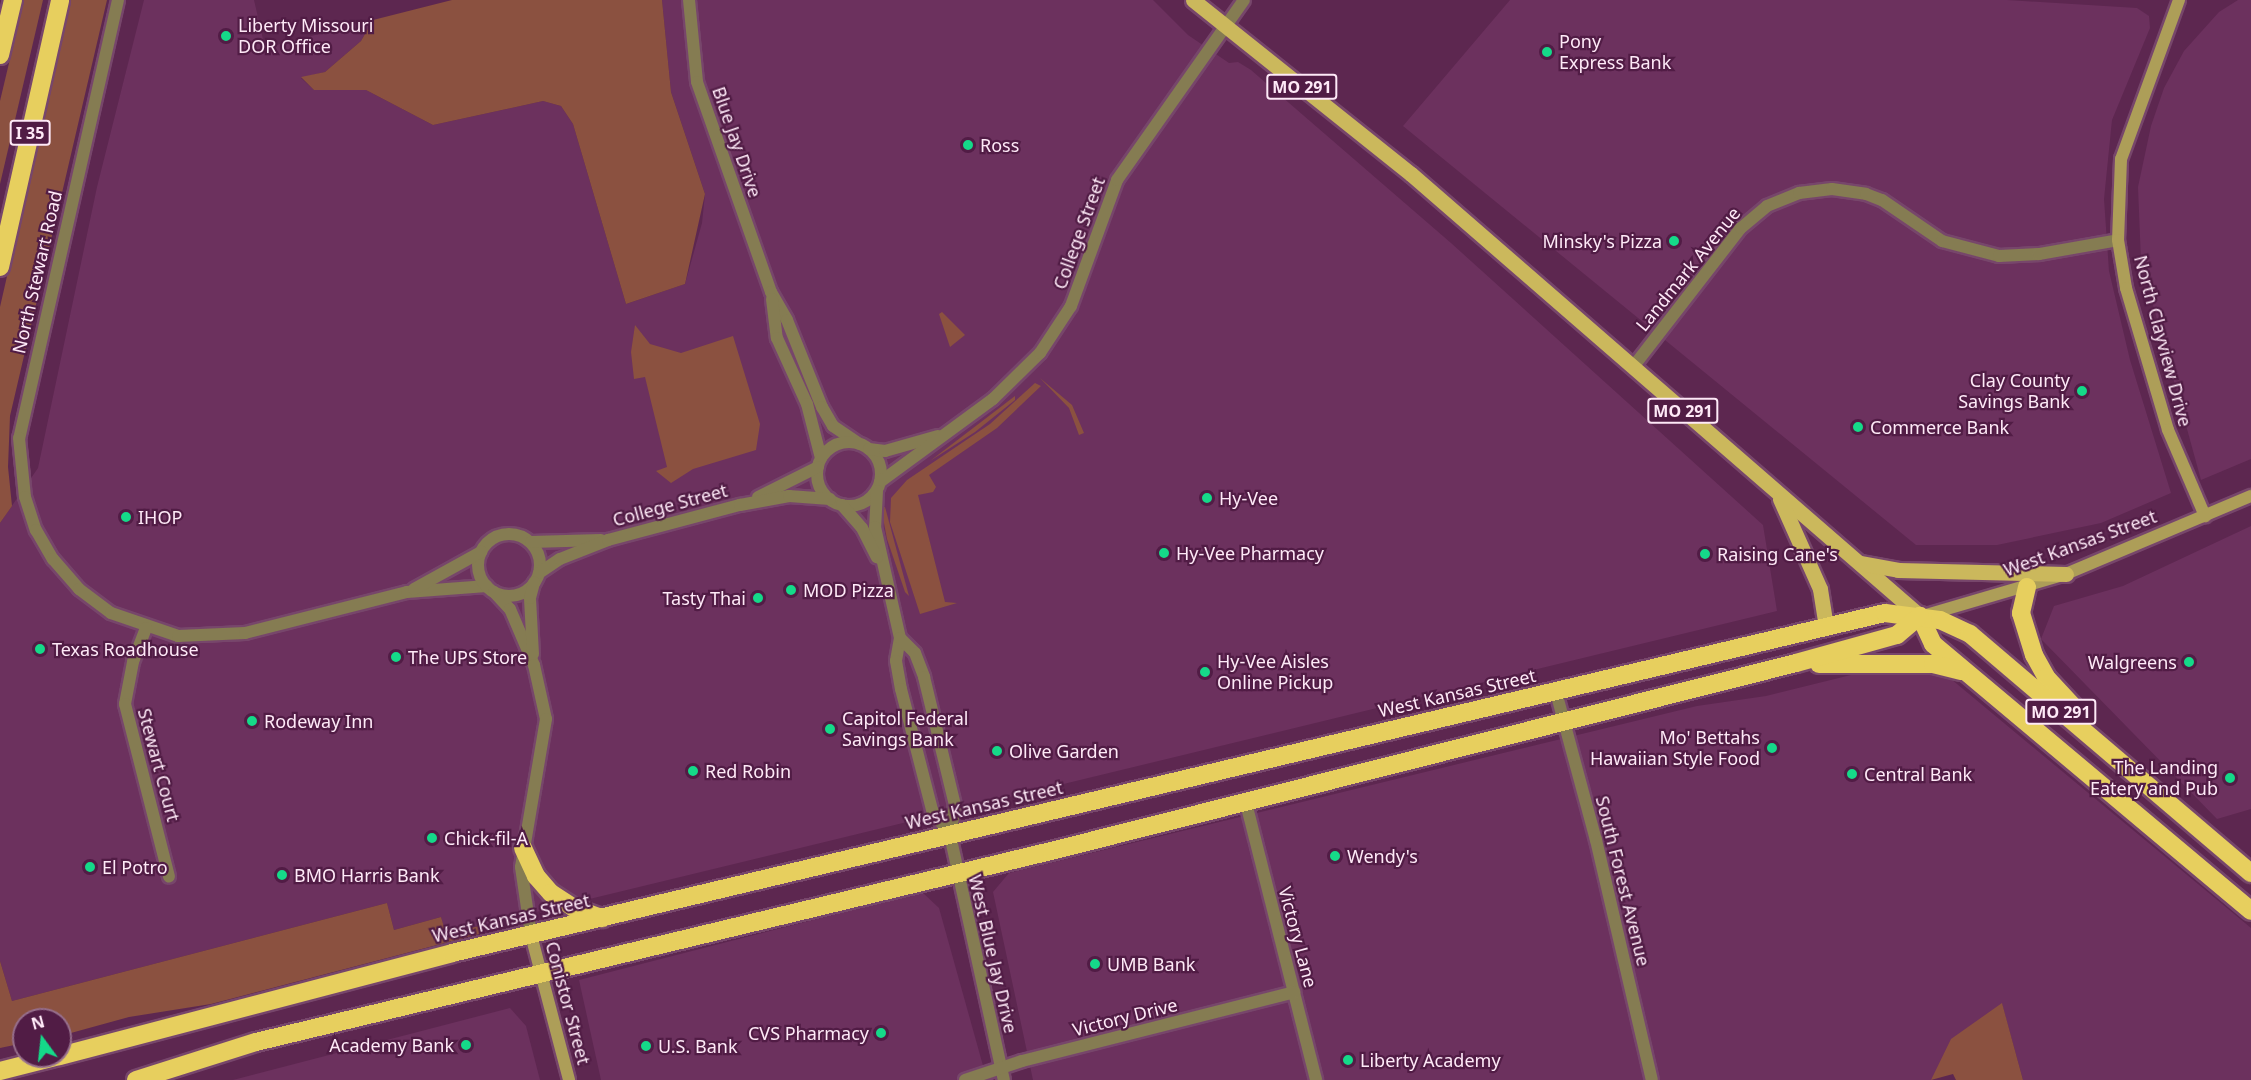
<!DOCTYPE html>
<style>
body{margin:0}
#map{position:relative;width:2251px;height:1080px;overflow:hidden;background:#5d2750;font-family:"Noto Sans",sans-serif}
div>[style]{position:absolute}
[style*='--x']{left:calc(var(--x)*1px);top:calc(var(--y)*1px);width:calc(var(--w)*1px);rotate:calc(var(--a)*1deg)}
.built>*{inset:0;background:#6c315e}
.green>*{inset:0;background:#8b5140}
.roads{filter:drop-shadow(2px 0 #77466b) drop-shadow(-2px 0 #77466b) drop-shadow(0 2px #77466b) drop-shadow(0 -2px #77466b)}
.street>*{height:12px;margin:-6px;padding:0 6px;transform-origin:6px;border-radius:6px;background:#857c52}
.street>.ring{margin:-6px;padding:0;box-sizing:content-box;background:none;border:12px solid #857c52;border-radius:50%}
.secondary>*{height:12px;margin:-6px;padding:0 6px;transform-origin:6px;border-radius:6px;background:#ad9e58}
.primary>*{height:15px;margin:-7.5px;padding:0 7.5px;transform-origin:7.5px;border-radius:7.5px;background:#cbb85c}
.highway>*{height:18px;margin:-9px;padding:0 9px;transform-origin:9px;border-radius:9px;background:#e7cf5e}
.dots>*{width:16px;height:16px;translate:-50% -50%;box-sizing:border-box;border:3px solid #511c45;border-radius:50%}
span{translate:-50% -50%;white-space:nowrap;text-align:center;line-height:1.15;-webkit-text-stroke:4.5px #511c45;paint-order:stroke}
.shield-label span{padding:2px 4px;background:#511c45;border:2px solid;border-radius:4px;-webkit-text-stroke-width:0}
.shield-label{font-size:16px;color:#fee9f7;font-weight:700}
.poi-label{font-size:18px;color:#fee9f7}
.left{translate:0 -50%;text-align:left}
.right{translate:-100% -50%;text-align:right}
.street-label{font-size:18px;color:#fee9f7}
.north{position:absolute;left:12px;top:1008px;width:60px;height:60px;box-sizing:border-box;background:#511c45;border:2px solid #966e8c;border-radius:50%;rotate:345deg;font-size:16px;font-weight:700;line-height:24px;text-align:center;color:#fee9f7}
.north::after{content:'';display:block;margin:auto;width:21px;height:27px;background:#15d989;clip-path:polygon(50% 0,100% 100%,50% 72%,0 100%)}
</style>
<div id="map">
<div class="built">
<div style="clip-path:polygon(144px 0,254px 0,265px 48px,373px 20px,361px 41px,325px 72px,301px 78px,314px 90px,366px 90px,433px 125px,543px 101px,561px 106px,573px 124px,626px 304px,685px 284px,702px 223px,705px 194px,671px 92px,662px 0,1153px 0,1188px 35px,1229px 63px,1238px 62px,1251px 70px,1451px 243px,1763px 525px,1777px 611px,445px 934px,441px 917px,394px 930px,387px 903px,12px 1001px,0 961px,0 523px,38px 468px,97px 187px)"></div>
<div style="clip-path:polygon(1510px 0,2007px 0,2137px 8px,2149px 16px,2150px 28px,2112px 120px,2104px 199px,2109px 271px,2130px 360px,2171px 493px,2101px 523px,1997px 545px,1916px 545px,1403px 126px)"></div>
<div style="clip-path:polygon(2238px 0,2251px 0,2251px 459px,2201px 480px,2141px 261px,2138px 187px,2151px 126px,2164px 88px,2184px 51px,2219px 12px)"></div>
<div style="clip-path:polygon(2251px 526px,2251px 809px,2217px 819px,2041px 639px,2054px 606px,2123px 586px)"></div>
<div style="clip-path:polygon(1859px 673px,1945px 674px,2251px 928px,2251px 1080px,2023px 1080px,2002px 1004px,1931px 1080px,1033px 1080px,993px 892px,1009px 873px,1697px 706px,1766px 696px)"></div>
<div style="clip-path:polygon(922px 892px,939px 908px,987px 1080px,601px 1080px,579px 980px)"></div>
<div style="clip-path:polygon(510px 1008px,526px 1026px,540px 1080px,233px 1080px)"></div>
</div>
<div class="green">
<div style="clip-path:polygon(24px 0,43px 0,0 184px,0 101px)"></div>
<div style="clip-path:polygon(70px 0,107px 0,10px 416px,8px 467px,12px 506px,0 523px,0 307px)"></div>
<div style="clip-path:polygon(452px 0,662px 0,671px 92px,705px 194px,685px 284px,626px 304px,573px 124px,561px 106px,543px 101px,433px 125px,366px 90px,314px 90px,301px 77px,325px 72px,361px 41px,373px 20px)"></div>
<div style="clip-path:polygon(942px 312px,965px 335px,950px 347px,939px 314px)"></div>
<div style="clip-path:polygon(635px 325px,650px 344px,681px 353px,733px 336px,760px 424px,756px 450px,693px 469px,671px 483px,656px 471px,667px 467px,645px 377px,634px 379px,631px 352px)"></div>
<div style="clip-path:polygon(1040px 378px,1072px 405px,1084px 433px,1079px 435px,1069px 408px)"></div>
<div style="clip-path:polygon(1035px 383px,1041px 386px,997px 428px,929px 475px,936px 487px,933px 492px,918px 495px,945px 602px,957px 603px,920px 614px,890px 522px,891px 498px,907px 480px,990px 424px)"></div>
<div style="clip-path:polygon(1015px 396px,1015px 400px,975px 432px,930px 461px)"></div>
<div style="clip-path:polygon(881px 507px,885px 507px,909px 596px,905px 592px,887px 539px)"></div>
<div style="clip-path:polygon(387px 903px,394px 930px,441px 917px,446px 934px,483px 925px,483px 933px,211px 1004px,129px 1017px,60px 1036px,60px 1020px,24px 1020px,24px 1043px,0 1048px,0 961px,12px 1001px)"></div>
<div style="clip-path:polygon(2002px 1003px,2023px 1080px,1956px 1080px,1953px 1074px,1931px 1080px,1951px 1039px)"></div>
</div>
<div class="roads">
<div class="street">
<div style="--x:118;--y:0;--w:449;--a:102.7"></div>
<div style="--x:19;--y:438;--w:59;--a:84.2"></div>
<div style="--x:25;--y:497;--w:35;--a:72"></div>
<div style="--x:36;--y:530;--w:34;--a:60"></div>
<div style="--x:53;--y:559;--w:40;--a:49"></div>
<div style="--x:79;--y:589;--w:40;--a:37"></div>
<div style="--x:111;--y:613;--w:71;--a:18.9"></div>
<div style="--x:178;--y:636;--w:67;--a:-2.6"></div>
<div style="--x:245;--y:633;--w:167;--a:-14.2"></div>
<div style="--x:407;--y:592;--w:80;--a:-4.3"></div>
<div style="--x:689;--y:0;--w:82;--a:84.4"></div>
<div style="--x:697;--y:82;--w:223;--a:70.6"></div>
<div style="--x:771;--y:292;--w:32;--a:60"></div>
<div style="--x:787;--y:320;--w:94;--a:68.1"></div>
<div style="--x:822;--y:407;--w:22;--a:60"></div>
<div style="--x:833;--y:426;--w:32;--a:34"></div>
<div style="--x:772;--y:299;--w:39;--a:83"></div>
<div style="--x:777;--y:338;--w:72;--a:65.6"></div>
<div style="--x:807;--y:404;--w:56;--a:75.5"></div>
<div style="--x:1633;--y:367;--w:176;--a:-52.2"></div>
<div style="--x:1741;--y:228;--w:34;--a:-40"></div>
<div style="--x:1767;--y:206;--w:35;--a:-22"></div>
<div style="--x:1799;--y:193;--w:33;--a:-7"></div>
<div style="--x:1832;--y:189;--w:34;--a:8"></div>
<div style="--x:1866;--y:194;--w:17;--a:21"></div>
<div style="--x:1882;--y:200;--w:73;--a:34.3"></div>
<div style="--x:1942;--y:241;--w:59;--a:14.7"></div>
<div style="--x:1999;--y:256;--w:40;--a:-2.9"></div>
<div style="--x:2039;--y:254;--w:80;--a:-10"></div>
<div class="ring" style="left:817px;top:442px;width:52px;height:52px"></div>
<div style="--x:869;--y:449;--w:16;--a:7"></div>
<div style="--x:885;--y:451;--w:55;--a:-15.8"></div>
<div style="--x:880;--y:482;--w:140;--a:-36.3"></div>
<div style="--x:993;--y:399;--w:66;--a:-44.4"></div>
<div style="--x:1040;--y:353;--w:56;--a:-56.6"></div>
<div style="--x:1071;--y:306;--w:134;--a:-69.9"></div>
<div style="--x:1117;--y:180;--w:220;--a:-54.8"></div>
<div style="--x:877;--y:491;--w:36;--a:93"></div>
<div style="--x:875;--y:527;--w:114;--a:77.3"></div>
<div style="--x:900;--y:638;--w:23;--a:100"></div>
<div style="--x:896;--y:661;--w:28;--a:80"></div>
<div style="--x:901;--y:689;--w:125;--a:75.6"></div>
<div style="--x:932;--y:810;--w:31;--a:54"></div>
<div style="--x:758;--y:497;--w:67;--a:-26.6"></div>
<div style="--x:842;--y:505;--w:30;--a:49"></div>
<div style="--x:862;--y:528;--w:33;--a:63"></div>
<div class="ring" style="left:478px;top:534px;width:50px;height:50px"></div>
<div style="--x:531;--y:542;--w:70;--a:-1.6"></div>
<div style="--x:539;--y:573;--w:25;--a:-34"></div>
<div style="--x:560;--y:559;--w:52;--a:-21.6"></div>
<div style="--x:608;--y:540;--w:137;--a:-14.9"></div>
<div style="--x:740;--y:505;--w:50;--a:-10.4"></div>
<div style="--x:789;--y:496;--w:41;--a:4.2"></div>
<div style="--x:414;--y:589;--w:77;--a:-28.9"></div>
<div style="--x:494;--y:592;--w:23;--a:47"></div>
<div style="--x:510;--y:609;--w:61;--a:66.8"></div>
<div style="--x:534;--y:665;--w:55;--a:77.5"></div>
<div style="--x:546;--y:719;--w:150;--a:99.6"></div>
<div style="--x:521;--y:867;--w:69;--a:81.6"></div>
<div style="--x:146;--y:628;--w:36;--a:111"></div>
<div style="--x:133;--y:662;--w:43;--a:100.8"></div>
<div style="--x:125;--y:704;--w:178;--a:75.7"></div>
<div style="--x:900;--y:638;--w:21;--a:45"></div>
<div style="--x:915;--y:653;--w:26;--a:69"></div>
<div style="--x:924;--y:677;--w:132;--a:76.4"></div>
<div style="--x:955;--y:805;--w:30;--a:99"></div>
<div style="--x:950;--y:835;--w:251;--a:77.6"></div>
<div style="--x:533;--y:654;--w:56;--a:-93.1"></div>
<div style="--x:530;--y:598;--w:16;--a:-75"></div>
<div style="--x:1556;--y:692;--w:153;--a:74.9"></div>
<div style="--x:1596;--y:840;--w:246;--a:76.9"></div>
<div style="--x:1246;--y:803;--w:286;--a:75.8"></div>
<div style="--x:965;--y:1080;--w:60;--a:-18.4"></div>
<div style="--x:1022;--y:1061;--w:281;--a:-14.2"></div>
</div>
<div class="secondary">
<div style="--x:2179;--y:0;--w:169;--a:110"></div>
<div style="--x:2121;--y:159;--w:81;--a:92.1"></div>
<div style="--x:2118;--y:240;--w:49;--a:80.5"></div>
<div style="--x:2126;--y:288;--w:148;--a:73.5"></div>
<div style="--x:2168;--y:430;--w:94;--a:66.7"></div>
<div style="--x:1926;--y:615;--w:146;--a:-16.3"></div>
<div style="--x:2066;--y:574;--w:201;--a:-22.9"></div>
<div style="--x:531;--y:935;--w:150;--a:75.3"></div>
</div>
<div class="primary">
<div style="--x:1193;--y:0;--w:279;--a:38.6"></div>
<div style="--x:1411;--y:174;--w:674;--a:40.97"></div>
<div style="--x:1780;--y:499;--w:98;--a:66"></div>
<div style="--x:1820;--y:589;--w:37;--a:81"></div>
<div style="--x:1860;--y:563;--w:39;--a:10"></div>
<div style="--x:1898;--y:570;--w:168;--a:1.4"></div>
</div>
<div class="highway">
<div style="--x:0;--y:55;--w:57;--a:-76.7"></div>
<div style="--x:0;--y:267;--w:274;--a:-77.3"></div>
<div style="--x:2027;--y:587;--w:27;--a:103"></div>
<div style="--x:2021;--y:613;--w:44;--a:72.8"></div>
<div style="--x:2034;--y:655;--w:25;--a:61"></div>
<div style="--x:2046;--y:677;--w:56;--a:47.2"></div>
<div style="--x:1920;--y:616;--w:31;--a:65"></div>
<div style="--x:1933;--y:644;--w:415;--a:40"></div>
<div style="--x:1819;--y:664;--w:114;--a:0"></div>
<div style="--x:1933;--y:664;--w:29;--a:14"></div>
<div style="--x:523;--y:848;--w:31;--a:65"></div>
<div style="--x:536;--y:876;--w:23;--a:49"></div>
<div style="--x:551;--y:893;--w:27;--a:33"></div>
<div style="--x:574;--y:908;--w:30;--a:20"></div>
<div style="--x:60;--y:1056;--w:405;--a:-14.7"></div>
<div style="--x:452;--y:953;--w:1473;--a:-13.35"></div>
<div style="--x:1885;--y:613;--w:55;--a:7.3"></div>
<div style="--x:1940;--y:620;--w:33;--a:25"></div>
<div style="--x:1970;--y:634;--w:369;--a:40.4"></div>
<div style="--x:0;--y:1071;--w:61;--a:-14.3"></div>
<div style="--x:136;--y:1080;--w:126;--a:-17.6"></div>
<div style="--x:256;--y:1042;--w:818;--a:-13.51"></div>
<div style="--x:1051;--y:851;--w:768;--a:-14.16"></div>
<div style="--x:1796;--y:663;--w:105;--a:-15.5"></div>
<div style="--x:1897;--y:635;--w:30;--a:-40"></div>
</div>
</div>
<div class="dots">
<div style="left:226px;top:36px;background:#15d989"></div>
<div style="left:1547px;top:52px;background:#15d989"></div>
<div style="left:968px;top:145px;background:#15d989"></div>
<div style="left:1674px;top:241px;background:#15d989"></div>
<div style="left:2082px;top:391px;background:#15d989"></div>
<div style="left:1858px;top:427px;background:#15d989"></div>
<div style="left:1207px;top:498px;background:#15d989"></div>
<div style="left:126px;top:517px;background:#15d989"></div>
<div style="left:1164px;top:553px;background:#15d989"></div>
<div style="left:1705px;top:554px;background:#15d989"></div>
<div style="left:791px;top:590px;background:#15d989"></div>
<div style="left:758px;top:598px;background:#15d989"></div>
<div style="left:40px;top:649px;background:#15d989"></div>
<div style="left:396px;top:657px;background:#15d989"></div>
<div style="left:2189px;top:662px;background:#15d989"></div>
<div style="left:1205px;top:672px;background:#15d989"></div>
<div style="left:252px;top:721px;background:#15d989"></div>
<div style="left:830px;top:729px;background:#15d989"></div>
<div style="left:1772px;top:748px;background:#15d989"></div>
<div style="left:997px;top:751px;background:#15d989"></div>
<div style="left:693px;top:771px;background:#15d989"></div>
<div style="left:1852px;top:774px;background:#15d989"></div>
<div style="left:2230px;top:778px;background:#15d989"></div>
<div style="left:432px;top:838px;background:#15d989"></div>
<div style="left:1335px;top:856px;background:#15d989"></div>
<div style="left:90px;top:867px;background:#15d989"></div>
<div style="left:282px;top:875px;background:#15d989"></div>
<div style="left:1095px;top:964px;background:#15d989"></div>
<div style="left:881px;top:1033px;background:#15d989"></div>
<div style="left:466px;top:1045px;background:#15d989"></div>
<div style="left:646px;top:1046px;background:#15d989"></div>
<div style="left:1348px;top:1060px;background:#15d989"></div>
</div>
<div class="shield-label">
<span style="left:1302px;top:87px">MO 291</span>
<span style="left:30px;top:133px">I 35</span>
<span style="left:1683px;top:411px">MO 291</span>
<span style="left:2061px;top:712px">MO 291</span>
</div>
<div class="poi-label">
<span class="left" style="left:238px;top:36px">Liberty Missouri<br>DOR Office</span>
<span class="left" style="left:1559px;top:52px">Pony<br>Express Bank</span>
<span class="left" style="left:980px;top:145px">Ross</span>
<span class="right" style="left:1662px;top:241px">Minsky's Pizza</span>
<span class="right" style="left:2070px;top:391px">Clay County<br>Savings Bank</span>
<span class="left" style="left:1870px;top:427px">Commerce Bank</span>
<span class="left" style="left:1219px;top:498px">Hy-Vee</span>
<span class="left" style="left:138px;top:517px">IHOP</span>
<span class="left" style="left:1176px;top:553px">Hy-Vee Pharmacy</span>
<span class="left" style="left:1717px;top:554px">Raising Cane's</span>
<span class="left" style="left:803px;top:590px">MOD Pizza</span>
<span class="right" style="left:746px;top:598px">Tasty Thai</span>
<span class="left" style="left:52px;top:649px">Texas Roadhouse</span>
<span class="left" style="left:408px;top:657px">The UPS Store</span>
<span class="left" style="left:1217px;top:672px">Hy-Vee Aisles<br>Online Pickup</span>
<span class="right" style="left:2177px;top:662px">Walgreens</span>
<span class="left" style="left:842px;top:729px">Capitol Federal<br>Savings Bank</span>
<span class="left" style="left:264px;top:721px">Rodeway Inn</span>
<span class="right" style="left:1760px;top:748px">Mo' Bettahs<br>Hawaiian Style Food</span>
<span class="left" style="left:1009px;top:751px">Olive Garden</span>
<span class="right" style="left:2218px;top:778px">The Landing<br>Eatery and Pub</span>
<span class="left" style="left:705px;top:771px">Red Robin</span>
<span class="left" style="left:1864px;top:774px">Central Bank</span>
<span class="left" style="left:444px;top:838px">Chick-fil-A</span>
<span class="left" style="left:1347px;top:856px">Wendy's</span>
<span class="left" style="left:102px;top:867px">El Potro</span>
<span class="left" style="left:294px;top:875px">BMO Harris Bank</span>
<span class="left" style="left:1107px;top:964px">UMB Bank</span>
<span class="right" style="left:869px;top:1033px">CVS Pharmacy</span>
<span class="right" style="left:454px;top:1045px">Academy Bank</span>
<span class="left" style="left:658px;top:1046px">U.S. Bank</span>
<span class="left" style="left:1360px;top:1060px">Liberty Academy</span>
</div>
<div class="street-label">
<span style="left:737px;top:142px;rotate:71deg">Blue Jay Drive</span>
<span style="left:1079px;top:233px;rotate:-70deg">College Street</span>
<span style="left:1688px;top:269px;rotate:-51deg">Landmark Avenue</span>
<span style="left:37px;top:272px;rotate:-77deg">North Stewart Road</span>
<span style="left:2163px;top:341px;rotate:75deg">North Clayview Drive</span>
<span style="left:670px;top:505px;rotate:-15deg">College Street</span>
<span style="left:2080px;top:543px;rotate:-20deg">West Kansas Street</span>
<span style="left:1457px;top:693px;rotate:-13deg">West Kansas Street</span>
<span style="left:159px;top:765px;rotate:75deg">Stewart Court</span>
<span style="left:984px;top:805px;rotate:-13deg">West Kansas Street</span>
<span style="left:1623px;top:881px;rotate:76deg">South Forest Avenue</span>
<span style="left:511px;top:918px;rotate:-13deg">West Kansas Street</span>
<span style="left:1298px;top:937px;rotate:75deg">Victory Lane</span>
<span style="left:993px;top:954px;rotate:77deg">West Blue Jay Drive</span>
<span style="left:568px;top:1003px;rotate:75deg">Conistor Street</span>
<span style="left:1125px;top:1017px;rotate:-14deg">Victory Drive</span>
</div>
<div class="north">N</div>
</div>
